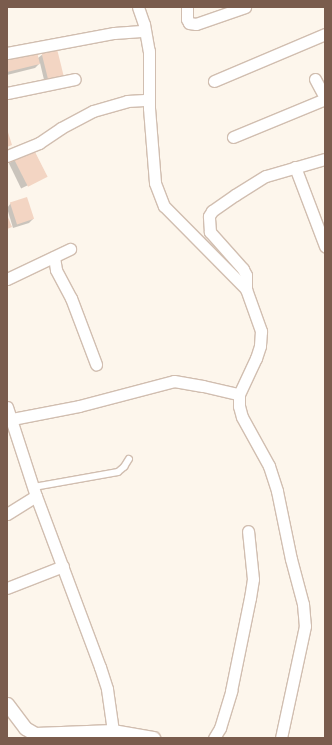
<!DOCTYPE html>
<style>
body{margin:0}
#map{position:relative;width:332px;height:745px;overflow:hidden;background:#fdf6ec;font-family:"Space Grotesk",sans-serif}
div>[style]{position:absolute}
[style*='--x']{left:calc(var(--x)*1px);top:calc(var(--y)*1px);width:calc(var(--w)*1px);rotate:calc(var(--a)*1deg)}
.shadow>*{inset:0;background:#0003;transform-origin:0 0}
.building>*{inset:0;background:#f3d5c3;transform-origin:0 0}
.roads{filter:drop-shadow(1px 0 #d1beb0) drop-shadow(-1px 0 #d1beb0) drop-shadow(0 1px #d1beb0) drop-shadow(0 -1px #d1beb0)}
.service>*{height:5.5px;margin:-2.75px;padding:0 2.75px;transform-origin:2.75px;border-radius:2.75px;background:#fff}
.minor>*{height:11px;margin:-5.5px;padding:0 5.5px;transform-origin:5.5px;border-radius:5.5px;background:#fff}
.tertiary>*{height:13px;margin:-6.5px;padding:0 6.5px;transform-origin:6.5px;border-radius:6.5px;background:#fff}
span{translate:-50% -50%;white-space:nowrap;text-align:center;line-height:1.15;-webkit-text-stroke:3px #fffaf3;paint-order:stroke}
.frame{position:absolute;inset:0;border:8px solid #7a5c4d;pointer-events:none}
</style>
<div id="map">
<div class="shadow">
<div style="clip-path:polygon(43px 54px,59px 81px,45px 84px,40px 63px,35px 68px,7px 75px,7px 61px,38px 58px)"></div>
<div style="left:34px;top:151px;width:28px;height:28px;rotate:64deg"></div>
<div style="clip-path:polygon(11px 203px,33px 219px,29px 223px,13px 228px,7px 208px)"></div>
</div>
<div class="building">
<div style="left:57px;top:49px;width:29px;height:16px;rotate:76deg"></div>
<div style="clip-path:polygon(37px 52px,40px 64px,7px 72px,7px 60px)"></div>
<div style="clip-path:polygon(7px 129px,12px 145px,7px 147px)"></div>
<div style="left:34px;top:150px;width:30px;height:22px;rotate:63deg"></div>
<div style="left:27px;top:197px;width:23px;height:18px;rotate:72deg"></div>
<div style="clip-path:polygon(7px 215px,12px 227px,7px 229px)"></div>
</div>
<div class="roads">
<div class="service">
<div style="--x:34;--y:487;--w:85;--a:-10.1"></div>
<div style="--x:118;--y:472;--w:8;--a:-40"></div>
<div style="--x:124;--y:467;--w:9;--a:-58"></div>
</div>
<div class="minor">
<div style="--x:138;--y:7;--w:18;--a:71"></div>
<div style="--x:144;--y:24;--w:27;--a:80"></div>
<div style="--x:149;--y:51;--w:57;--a:90"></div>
<div style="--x:149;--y:108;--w:75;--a:85.4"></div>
<div style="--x:155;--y:183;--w:25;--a:69"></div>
<div style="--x:164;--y:206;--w:117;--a:45.3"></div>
<div style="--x:246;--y:289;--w:45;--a:70.3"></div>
<div style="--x:261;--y:331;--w:15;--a:94"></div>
<div style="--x:260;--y:346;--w:13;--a:108"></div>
<div style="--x:256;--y:358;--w:40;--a:115"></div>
<div style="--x:239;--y:394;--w:12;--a:90"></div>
<div style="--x:239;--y:406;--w:11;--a:75"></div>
<div style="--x:242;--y:417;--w:56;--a:61.1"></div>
<div style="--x:269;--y:466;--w:26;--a:72"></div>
<div style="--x:277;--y:491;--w:69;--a:78.4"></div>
<div style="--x:291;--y:559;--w:47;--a:75.1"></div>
<div style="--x:303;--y:604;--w:22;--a:85"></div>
<div style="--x:305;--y:626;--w:115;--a:102.1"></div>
<div style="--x:187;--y:7;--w:12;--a:90"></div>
<div style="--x:187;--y:19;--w:4;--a:63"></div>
<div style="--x:189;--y:23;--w:7;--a:8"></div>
<div style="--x:196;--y:24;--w:52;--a:-19.1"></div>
<div style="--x:7;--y:53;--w:109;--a:-10.6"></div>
<div style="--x:114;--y:33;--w:31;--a:-4"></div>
<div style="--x:315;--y:79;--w:21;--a:62"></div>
<div style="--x:214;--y:81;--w:121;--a:-22.9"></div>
<div style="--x:7;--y:93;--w:69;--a:-11.6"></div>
<div style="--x:233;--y:137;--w:100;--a:-22.4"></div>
<div style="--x:7;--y:156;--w:35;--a:-22"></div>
<div style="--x:39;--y:143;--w:27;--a:-34"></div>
<div style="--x:61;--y:128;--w:36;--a:-28"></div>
<div style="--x:93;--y:111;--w:35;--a:-16"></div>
<div style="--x:127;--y:101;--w:22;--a:-3"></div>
<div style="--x:295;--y:167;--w:85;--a:69.2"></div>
<div style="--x:54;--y:257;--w:13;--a:81"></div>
<div style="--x:56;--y:270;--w:32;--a:62"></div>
<div style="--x:71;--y:298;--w:71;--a:69.3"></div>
<div style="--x:7;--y:279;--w:70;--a:-25.5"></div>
<div style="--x:246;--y:289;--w:14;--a:-90"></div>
<div style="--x:246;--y:275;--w:7;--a:-117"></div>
<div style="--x:243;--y:269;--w:50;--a:-131.7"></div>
<div style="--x:210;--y:232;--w:16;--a:-94"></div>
<div style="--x:209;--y:216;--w:6;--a:-59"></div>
<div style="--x:212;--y:211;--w:28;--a:-35"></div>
<div style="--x:235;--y:195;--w:36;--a:-32"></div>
<div style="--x:266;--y:176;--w:61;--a:-16.1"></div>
<div style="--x:7;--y:407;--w:94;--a:72"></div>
<div style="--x:36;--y:496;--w:183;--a:69.5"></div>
<div style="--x:100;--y:667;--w:23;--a:72"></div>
<div style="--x:107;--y:689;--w:42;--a:81.9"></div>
<div style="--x:7;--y:420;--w:73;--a:-11"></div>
<div style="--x:79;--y:406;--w:98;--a:-14.7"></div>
<div style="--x:174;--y:381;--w:29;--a:10"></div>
<div style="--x:203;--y:386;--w:37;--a:13"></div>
<div style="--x:7;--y:514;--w:34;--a:-32"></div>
<div style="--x:7;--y:588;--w:60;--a:-21.4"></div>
<div style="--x:214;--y:738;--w:12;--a:-59"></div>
<div style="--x:220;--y:728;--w:39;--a:-73"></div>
<div style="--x:231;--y:691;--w:95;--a:-78.5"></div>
<div style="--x:250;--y:598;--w:19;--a:-81"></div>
<div style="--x:253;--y:579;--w:48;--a:-95.9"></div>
</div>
<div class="tertiary">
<div style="--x:7;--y:704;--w:30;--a:53"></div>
<div style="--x:25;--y:728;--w:12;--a:31"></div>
<div style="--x:35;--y:734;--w:78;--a:-2.2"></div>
<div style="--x:113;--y:731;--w:41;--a:9.9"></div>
</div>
</div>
<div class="frame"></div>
</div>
